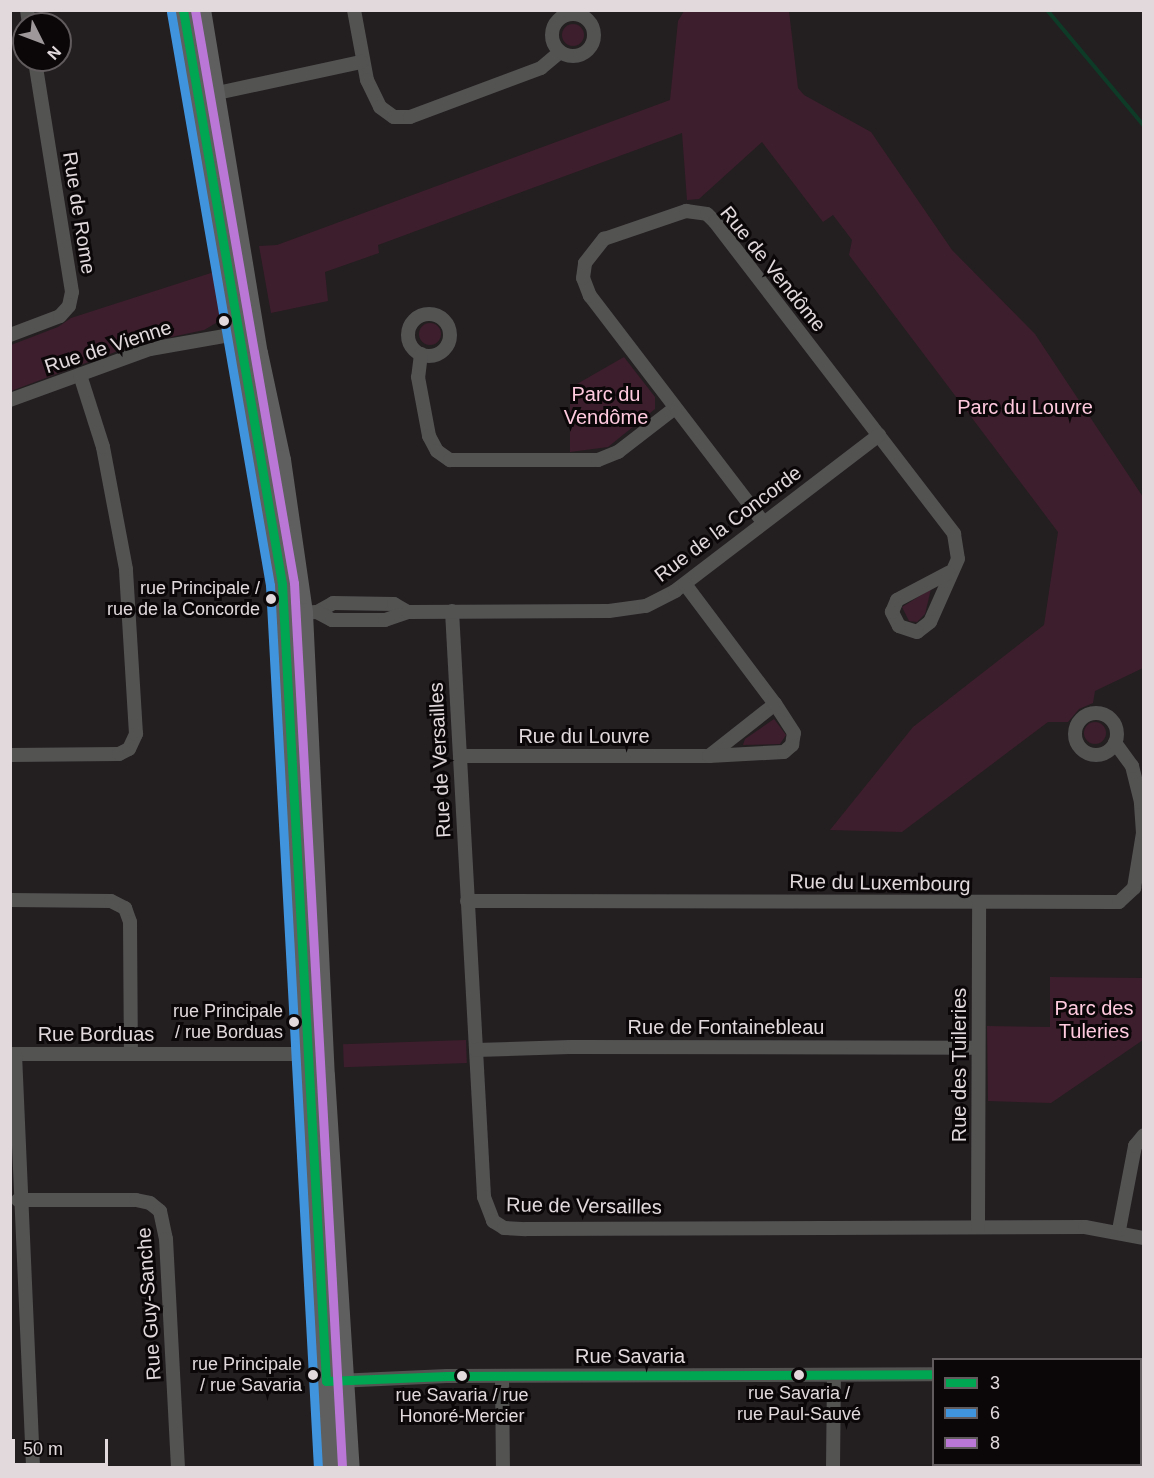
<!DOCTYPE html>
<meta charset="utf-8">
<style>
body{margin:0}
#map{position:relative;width:1154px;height:1478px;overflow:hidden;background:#231e20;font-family:Arial,sans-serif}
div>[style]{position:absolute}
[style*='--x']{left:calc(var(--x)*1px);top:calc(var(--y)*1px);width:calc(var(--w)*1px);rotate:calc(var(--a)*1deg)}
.green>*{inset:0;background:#3d1e2c;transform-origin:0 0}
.round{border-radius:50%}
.stream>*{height:4px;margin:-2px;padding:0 2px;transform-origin:2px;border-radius:2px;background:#0d3b28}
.street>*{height:14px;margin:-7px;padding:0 7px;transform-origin:7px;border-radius:7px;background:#535352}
.street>.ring{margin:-7px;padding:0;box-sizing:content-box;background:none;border:14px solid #535352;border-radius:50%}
.secondary>*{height:20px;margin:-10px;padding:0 10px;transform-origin:10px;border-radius:10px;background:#5e5f5e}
.bus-1>*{height:9px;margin:-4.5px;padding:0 4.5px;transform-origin:4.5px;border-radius:4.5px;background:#00a651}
.bus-2>*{height:9px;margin:-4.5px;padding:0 4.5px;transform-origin:4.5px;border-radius:4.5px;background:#4094de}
.bus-3>*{height:9px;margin:-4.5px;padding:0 4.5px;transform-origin:4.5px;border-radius:4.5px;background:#ba77d6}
.dots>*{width:16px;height:16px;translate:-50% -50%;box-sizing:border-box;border:3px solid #0b0709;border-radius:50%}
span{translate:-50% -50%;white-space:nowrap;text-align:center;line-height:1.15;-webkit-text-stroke:6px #0b0709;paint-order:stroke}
.bus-label{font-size:18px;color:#e1d9dc}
.right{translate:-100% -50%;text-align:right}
.street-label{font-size:20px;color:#e1d9dc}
.park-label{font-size:20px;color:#ffc9de}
.frame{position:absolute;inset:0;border:12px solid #e1d9dc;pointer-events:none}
.legend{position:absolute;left:932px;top:1358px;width:210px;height:108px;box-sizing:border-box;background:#0b0709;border:2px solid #615b5d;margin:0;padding:8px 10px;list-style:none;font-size:18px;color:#e1d9dc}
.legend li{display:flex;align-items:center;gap:12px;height:30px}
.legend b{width:30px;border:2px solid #615b5d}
.north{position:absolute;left:12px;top:12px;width:60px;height:60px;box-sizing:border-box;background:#0b0709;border:2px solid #615b5d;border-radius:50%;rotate:132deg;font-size:16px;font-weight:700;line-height:24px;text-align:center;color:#e1d9dc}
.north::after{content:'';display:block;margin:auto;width:21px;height:27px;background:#9e989a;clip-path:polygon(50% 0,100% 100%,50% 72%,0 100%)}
.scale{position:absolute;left:12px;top:1439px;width:96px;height:27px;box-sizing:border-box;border:3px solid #e1d9dc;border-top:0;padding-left:8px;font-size:18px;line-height:21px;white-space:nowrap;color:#e1d9dc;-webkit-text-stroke:4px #0b0709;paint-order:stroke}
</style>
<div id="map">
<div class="green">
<div style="clip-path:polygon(684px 11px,789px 11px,798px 88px,804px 95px,871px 132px,952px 250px,1035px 334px,1143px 497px,1143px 668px,1095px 691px,1093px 703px,1079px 709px,1068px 722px,1048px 722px,902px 832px,830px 830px,913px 727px,1044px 625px,1058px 532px,849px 255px,852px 240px,833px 215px,823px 222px,762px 142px,699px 199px,687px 200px,682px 133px,378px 245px,379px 253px,325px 272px,328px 301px,271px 313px,259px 246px,277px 245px,670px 100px,678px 21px)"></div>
<div class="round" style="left:562px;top:24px;width:22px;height:22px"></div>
<div style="clip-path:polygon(214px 272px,221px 312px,216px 323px,204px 330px,134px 345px,11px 391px,11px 345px,58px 327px,71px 318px)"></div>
<div class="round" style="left:419px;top:323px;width:22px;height:22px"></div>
<div style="clip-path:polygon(624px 357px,655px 397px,655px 409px,608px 447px,570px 452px,570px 388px)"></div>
<div style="clip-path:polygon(931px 589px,925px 614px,917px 622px,909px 621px,902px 607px)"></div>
<div style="clip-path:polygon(774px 719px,786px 735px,780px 744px,743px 745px,745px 739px)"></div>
<div class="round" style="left:1084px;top:722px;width:22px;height:22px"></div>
<div style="clip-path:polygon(1050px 977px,1143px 978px,1143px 1040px,1051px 1103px,988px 1101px,987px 1026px,1050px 1027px)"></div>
<div style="left:466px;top:1040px;width:23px;height:123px;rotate:88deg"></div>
</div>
<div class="stream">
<div style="--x:1047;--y:10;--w:151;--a:50.1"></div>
</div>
<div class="street">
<div style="--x:27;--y:10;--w:14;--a:82"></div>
<div style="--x:354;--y:10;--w:71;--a:79.5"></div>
<div style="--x:367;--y:80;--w:30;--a:64"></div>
<div style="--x:380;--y:107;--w:17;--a:36"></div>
<div style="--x:394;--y:117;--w:16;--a:0"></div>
<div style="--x:410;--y:117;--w:140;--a:-20.5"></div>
<div style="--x:541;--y:68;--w:25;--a:-40"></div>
<div class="ring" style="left:552px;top:14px;width:28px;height:28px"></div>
<div style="--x:208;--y:95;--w:157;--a:-12.2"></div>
<div class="ring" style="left:408px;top:314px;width:28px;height:28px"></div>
<div style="--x:10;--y:335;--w:53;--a:-20.8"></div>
<div style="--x:60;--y:316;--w:13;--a:-48"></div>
<div style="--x:69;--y:306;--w:14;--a:-78"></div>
<div style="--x:72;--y:292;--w:235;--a:-99.1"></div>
<div style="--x:421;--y:354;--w:23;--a:97"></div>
<div style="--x:418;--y:377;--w:60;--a:79.4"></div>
<div style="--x:429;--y:436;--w:17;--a:62"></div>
<div style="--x:437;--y:451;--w:16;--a:35"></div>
<div style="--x:450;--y:460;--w:148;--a:0"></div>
<div style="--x:598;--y:460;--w:22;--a:-22"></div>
<div style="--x:618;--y:452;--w:72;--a:-37.7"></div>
<div style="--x:10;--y:400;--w:149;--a:-20"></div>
<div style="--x:150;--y:349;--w:98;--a:-9.9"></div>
<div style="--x:763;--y:522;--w:285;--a:-127.4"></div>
<div style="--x:590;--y:296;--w:19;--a:-111"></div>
<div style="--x:583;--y:278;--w:15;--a:-82"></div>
<div style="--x:585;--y:263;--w:31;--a:-52"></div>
<div style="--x:604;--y:239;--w:87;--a:-18.9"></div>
<div style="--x:686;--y:211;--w:21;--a:8"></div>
<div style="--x:707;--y:214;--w:11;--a:45"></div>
<div style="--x:715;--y:222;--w:393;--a:52.5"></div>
<div style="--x:954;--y:534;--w:25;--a:81"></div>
<div style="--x:958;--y:559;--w:69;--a:114"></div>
<div style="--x:930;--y:622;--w:16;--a:142"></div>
<div style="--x:917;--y:632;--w:19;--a:-162"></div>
<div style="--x:899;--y:626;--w:16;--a:-117"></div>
<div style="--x:892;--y:612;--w:13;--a:-67"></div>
<div style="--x:897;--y:600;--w:58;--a:-27.9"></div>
<div style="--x:452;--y:611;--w:587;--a:86.87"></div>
<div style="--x:484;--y:1197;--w:26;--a:69"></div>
<div style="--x:493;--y:1221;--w:13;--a:32"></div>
<div style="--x:504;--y:1228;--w:22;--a:3"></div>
<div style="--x:526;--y:1229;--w:559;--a:-0.2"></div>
<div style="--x:1085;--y:1227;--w:60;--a:10.6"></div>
<div style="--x:317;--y:612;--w:18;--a:-29"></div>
<div style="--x:333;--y:603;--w:61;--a:0.9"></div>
<div style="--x:394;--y:604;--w:16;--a:30"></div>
<div style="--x:296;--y:613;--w:21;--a:-3"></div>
<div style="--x:317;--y:612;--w:17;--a:28"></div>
<div style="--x:332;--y:620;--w:53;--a:0"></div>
<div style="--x:385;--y:620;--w:24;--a:-19"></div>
<div style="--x:408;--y:612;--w:201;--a:-0.3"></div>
<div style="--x:609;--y:611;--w:37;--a:-8"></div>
<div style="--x:646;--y:606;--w:33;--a:-27"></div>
<div style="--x:675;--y:591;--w:257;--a:-37.4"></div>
<div class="ring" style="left:1075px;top:713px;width:28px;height:28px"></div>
<div style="--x:10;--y:755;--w:109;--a:-0.5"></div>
<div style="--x:119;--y:754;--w:11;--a:-27"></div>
<div style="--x:129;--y:749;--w:17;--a:-65"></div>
<div style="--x:136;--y:734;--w:165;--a:-93.5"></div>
<div style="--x:126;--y:569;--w:124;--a:-100.7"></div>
<div style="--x:103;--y:447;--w:76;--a:-107.7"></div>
<div style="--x:460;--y:756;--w:249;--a:0"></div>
<div style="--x:709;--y:756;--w:84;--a:-38.2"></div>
<div style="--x:775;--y:704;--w:150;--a:-126.9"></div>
<div style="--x:709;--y:756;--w:75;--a:-3.1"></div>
<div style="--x:784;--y:752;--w:11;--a:-41"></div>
<div style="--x:792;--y:745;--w:12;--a:-81"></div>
<div style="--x:794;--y:733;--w:35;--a:-123"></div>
<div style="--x:10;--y:900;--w:101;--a:0.6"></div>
<div style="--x:111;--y:901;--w:16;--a:27"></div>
<div style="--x:125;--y:908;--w:15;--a:70"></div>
<div style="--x:130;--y:922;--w:131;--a:89.6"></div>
<div style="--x:467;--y:901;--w:652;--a:0.09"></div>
<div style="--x:1119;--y:902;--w:21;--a:-43"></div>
<div style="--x:1134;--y:888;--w:56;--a:-80.7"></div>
<div style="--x:1143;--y:833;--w:31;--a:-94"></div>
<div style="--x:1141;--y:802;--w:37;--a:-104"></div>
<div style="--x:1132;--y:766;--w:29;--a:-126"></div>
<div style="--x:476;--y:1050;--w:94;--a:-1.8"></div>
<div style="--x:570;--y:1047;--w:407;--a:0.1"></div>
<div style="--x:10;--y:1054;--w:304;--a:0"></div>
<div style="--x:15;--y:1054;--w:414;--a:87.5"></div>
<div style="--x:18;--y:1200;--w:118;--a:0"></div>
<div style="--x:136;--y:1200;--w:14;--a:12"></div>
<div style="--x:150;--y:1203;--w:13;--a:39"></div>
<div style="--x:160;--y:1211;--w:29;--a:78"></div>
<div style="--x:166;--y:1239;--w:229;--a:87"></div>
<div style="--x:978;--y:1227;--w:323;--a:-89.8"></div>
<div style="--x:1119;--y:1230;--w:86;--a:-79.2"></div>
<div style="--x:1135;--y:1146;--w:14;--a:-51"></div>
<div style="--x:502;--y:1376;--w:92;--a:89.4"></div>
<div style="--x:337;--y:1381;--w:110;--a:-2.6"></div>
<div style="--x:447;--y:1376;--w:487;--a:-0.2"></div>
<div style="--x:1140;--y:1412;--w:5;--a:37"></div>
<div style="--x:833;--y:1468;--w:93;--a:-89.4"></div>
</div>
<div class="secondary">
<div style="--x:183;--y:10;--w:582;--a:80.21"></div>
<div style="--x:282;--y:584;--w:885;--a:86.89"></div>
<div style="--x:201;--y:10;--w:348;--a:80.6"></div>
<div style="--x:258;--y:353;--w:109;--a:77.9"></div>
<div style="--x:281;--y:460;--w:155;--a:81.8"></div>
<div style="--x:303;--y:613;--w:464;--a:87.3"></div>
<div style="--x:325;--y:1076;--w:393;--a:86.4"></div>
</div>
<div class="bus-1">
<div style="--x:183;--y:10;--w:582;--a:80.21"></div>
<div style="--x:282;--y:584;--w:798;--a:86.84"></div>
<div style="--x:326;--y:1381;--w:121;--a:-2.4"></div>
<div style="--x:447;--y:1376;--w:487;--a:-0.2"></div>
</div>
<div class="bus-2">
<div style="--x:171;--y:12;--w:581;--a:80.2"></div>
<div style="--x:270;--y:585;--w:884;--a:86.89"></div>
</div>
<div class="bus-3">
<div style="--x:195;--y:10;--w:581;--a:80.2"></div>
<div style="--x:294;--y:583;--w:885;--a:86.89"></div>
</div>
<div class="dots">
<div style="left:224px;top:321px;background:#e1d9dc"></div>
<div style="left:271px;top:599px;background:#e1d9dc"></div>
<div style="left:294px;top:1022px;background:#e1d9dc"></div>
<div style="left:313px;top:1375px;background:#e1d9dc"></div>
<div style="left:799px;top:1375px;background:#e1d9dc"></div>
<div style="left:462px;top:1376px;background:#e1d9dc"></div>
</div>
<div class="bus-label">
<span class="right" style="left:260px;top:599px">rue Principale /<br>rue de la Concorde</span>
<span class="right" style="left:283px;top:1022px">rue Principale<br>/ rue Borduas</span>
<span class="right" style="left:302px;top:1375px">rue Principale<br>/ rue Savaria</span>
<span style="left:799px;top:1404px">rue Savaria /<br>rue Paul-Sauvé</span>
<span style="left:462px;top:1406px">rue Savaria / rue<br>Honoré-Mercier</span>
</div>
<div class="street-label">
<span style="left:79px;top:213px;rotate:81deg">Rue de Rome</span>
<span style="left:773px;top:269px;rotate:51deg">Rue de Vendôme</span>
<span style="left:108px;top:347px;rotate:-18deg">Rue de Vienne</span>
<span style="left:728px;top:524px;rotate:-37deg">Rue de la Concorde</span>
<span style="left:584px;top:736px">Rue du Louvre</span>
<span style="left:440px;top:760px;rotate:-93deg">Rue de Versailles</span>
<span style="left:880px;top:883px;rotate:1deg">Rue du Luxembourg</span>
<span style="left:726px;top:1027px">Rue de Fontainebleau</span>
<span style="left:96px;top:1034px">Rue Borduas</span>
<span style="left:959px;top:1065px;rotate:-90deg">Rue des Tuileries</span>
<span style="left:584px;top:1206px;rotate:1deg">Rue de Versailles</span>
<span style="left:149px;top:1304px;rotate:-94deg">Rue Guy-Sanche</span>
<span style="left:630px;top:1356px">Rue Savaria</span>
</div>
<div class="park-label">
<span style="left:606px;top:406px">Parc du<br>Vendôme</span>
<span style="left:1025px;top:407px">Parc du Louvre</span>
<span style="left:1094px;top:1020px">Parc des<br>Tuleries</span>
</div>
<div class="frame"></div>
<ul class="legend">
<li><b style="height:8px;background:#00a651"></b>3</li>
<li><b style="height:8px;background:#4094de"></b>6</li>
<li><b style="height:8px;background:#ba77d6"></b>8</li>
</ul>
<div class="north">N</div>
<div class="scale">50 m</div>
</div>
